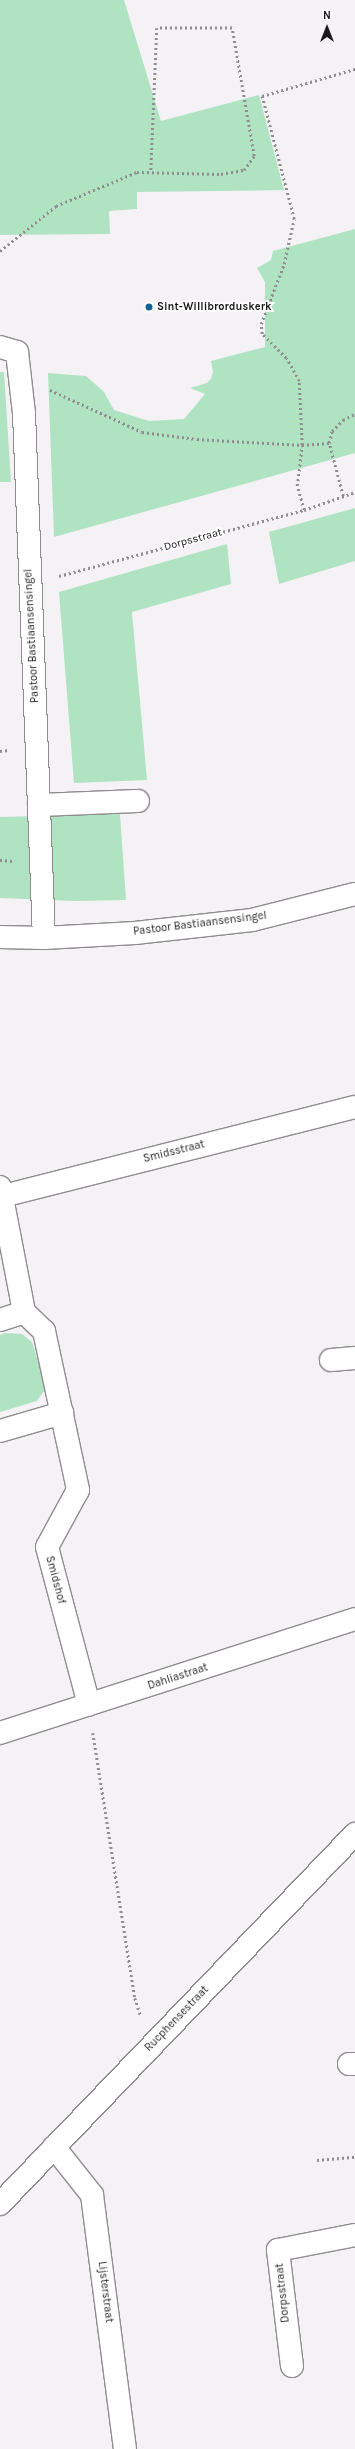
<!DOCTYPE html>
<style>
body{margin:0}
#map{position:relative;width:355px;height:2449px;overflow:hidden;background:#f5f2f6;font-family:Karla,sans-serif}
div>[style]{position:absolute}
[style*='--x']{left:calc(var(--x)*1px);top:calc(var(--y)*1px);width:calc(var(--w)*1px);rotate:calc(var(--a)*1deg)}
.green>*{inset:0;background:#b0e3c2}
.path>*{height:2.5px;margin-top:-1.25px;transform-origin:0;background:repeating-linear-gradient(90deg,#8f8d90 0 2px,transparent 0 5px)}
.roads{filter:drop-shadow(1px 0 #8f8c8f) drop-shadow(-1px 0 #8f8c8f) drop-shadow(0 1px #8f8c8f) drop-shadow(0 -1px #8f8c8f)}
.minor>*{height:22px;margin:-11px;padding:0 11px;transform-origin:11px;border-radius:11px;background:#fff}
.dots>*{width:11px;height:11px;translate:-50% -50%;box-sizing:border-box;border:2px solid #fff;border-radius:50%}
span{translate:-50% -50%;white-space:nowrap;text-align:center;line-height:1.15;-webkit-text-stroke:3.5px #fff;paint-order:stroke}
.poi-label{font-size:11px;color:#191819;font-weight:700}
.left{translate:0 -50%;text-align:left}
.street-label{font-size:11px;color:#191819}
.north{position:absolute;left:307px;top:8px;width:40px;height:40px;-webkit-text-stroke:3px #fff;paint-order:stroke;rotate:0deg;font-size:11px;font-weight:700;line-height:16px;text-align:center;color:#191819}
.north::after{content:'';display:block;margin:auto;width:14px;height:18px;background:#191819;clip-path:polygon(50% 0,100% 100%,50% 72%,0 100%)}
</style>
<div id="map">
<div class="green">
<div style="clip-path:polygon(0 0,124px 0,161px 121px,259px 95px,284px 190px,137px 192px,137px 209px,109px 211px,110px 234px,0 235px)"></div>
<div style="clip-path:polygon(355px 229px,355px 453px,54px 537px,48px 373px,86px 376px,104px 392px,114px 410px,149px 421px,184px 419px,205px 394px,190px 388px,207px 383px,211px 379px,213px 372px,211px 361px,265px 347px,265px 282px,257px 268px,271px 260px,273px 251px)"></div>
<div style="clip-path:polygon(0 372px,4px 372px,11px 482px,0 482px)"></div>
<div style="clip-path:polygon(355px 508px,355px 561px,279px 584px,269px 532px)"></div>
<div style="clip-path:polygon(227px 544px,231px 584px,132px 612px,147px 780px,74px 783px,59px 592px)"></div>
<div style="clip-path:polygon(120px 814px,126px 900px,75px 901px,0 898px,0 817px)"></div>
<div style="clip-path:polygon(5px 1333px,22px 1334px,32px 1342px,46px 1388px,37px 1401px,0 1412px,0 1335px)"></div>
</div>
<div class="path">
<div style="--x:0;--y:251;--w:72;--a:-38.8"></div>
<div style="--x:56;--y:206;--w:88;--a:-22.8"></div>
<div style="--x:137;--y:172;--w:84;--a:1.4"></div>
<div style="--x:221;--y:174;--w:23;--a:-10"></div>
<div style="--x:244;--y:170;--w:17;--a:-54"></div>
<div style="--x:254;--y:156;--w:130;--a:-99.8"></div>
<div style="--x:232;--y:28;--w:75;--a:180"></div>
<div style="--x:157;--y:28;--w:144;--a:92.4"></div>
<div style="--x:50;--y:390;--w:101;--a:24.5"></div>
<div style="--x:142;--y:432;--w:55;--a:7.3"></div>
<div style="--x:197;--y:439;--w:105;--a:3.3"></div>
<div style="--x:302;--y:445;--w:27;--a:-4"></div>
<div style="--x:343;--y:496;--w:55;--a:-104.8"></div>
<div style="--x:329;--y:443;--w:12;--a:-76"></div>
<div style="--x:332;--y:431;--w:16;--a:-45"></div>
<div style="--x:343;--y:420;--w:13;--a:-27"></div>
<div style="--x:304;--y:510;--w:25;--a:-106"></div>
<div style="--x:297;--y:486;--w:41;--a:-83"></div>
<div style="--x:302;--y:445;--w:64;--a:-92.7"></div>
<div style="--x:299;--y:381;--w:26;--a:-119"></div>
<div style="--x:286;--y:358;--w:34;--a:-135"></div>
<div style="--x:262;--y:334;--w:10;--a:-96"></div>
<div style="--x:261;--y:324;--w:64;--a:-69"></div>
<div style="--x:284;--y:264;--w:46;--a:-77.5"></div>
<div style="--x:294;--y:219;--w:127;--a:-104.6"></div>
<div style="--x:262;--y:96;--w:97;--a:-16.2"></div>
<div style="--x:59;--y:576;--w:254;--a:-15.1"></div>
<div style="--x:304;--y:510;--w:54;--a:-19.4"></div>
<div style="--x:0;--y:751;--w:9;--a:-6"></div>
<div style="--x:0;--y:860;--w:13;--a:4"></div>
<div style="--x:93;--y:1733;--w:268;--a:81"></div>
<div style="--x:135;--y:1998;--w:19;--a:72"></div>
<div style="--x:317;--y:2160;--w:38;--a:-5"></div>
</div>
<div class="roads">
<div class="minor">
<div style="--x:0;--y:347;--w:18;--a:16"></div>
<div style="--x:17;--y:352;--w:61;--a:83.5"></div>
<div style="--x:24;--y:413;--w:525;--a:87.82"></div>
<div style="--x:39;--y:805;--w:99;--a:-2.3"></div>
<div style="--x:0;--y:937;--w:44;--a:1.3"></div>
<div style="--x:44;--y:938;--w:91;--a:-3.1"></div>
<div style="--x:135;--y:933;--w:118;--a:-6.3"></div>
<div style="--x:252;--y:920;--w:106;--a:-14.2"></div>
<div style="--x:0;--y:1187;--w:127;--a:79.1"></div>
<div style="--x:24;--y:1312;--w:28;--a:44"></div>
<div style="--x:44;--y:1331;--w:163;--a:77.9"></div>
<div style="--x:78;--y:1490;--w:65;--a:118.5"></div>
<div style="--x:47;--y:1547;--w:163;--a:75.1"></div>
<div style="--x:3;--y:1196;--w:363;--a:-14.2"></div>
<div style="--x:0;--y:1320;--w:25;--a:-18"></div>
<div style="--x:331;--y:1360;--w:24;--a:-5"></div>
<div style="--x:0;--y:1431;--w:65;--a:-16.2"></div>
<div style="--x:0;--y:1733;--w:373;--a:-17.8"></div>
<div style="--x:349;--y:2064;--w:6;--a:0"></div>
<div style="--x:54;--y:2147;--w:61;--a:51.6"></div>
<div style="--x:92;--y:2195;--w:256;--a:82.6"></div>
<div style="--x:0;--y:2204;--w:513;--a:-46.19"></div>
<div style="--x:292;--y:2366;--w:117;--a:-96.9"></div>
<div style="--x:278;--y:2250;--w:78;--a:-11"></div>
</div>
</div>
<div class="dots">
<div style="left:149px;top:307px;background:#0d6394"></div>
</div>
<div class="poi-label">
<span class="left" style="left:157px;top:307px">Sint-Willibrorduskerk</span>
</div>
<div class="street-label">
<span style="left:193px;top:540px;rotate:-15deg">Dorpsstraat</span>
<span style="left:32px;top:636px;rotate:-93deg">Pastoor Bastiaansensingel</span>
<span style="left:200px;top:924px;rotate:-7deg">Pastoor Bastiaansensingel</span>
<span style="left:174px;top:1152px;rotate:-14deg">Smidsstraat</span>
<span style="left:55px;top:1580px;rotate:75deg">Smidshof</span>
<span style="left:178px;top:1677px;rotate:-18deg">Dahliastraat</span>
<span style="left:177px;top:2019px;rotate:-46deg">Rucphensestraat</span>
<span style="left:105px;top:2292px;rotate:83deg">Lijsterstraat</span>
<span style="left:283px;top:2293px;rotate:-96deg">Dorpsstraat</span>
</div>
<div class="north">N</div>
</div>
